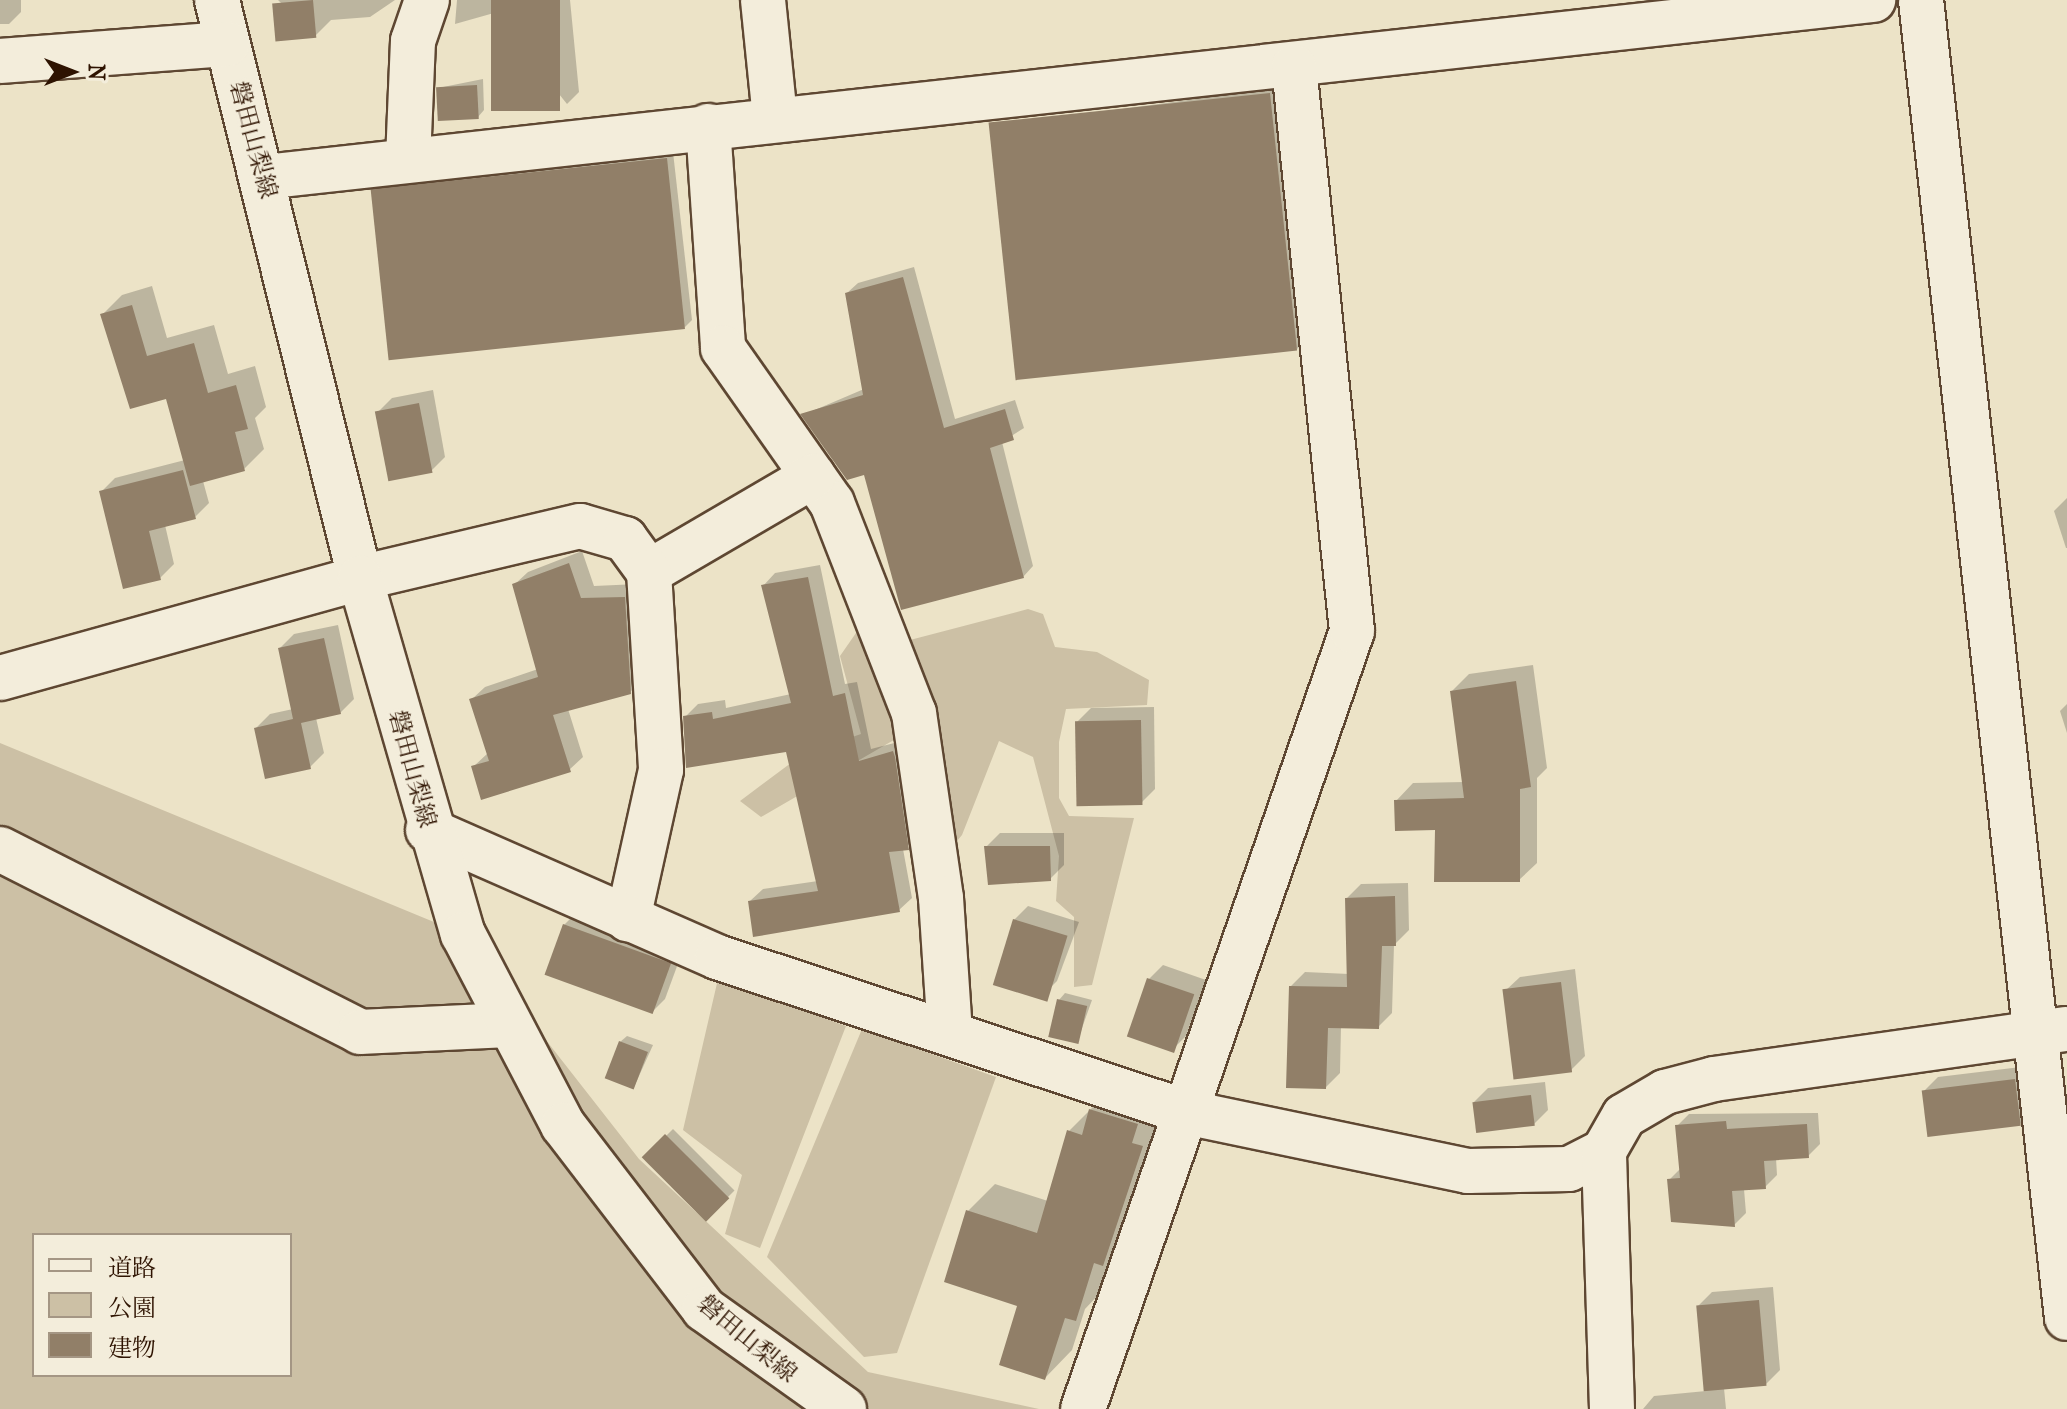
<!DOCTYPE html>
<meta charset="utf-8">
<style>
body{margin:0}
#map{position:relative;width:2067px;height:1409px;overflow:hidden;background:#ece3c7;font-family:"IM FELL French Canon","Noto Serif JP",serif}
div>[style]{position:absolute}
[style*='--x']{left:calc(var(--x)*1px);top:calc(var(--y)*1px);width:calc(var(--w)*1px);rotate:calc(var(--a)*1deg)}
.green>*{inset:0;background:#ccc0a5}
.shadow>*{inset:0;background:#0003;transform-origin:0 0}
.building>*{inset:0;background:#917f68;transform-origin:0 0}
.roads{filter:drop-shadow(2px 0 #5e4732) drop-shadow(-2px 0 #5e4732) drop-shadow(0 2px #5e4732) drop-shadow(0 -2px #5e4732)}
.street>*{height:44px;margin:-22px;padding:0 22px;transform-origin:22px;border-radius:22px;background:#f3eddb}
.secondary>*{height:44px;margin:-22px;padding:0 22px;transform-origin:22px;border-radius:22px;background:#f3eddb}
span{translate:-50% -50%;white-space:nowrap;text-align:center;line-height:1.15;-webkit-text-stroke:6px #f3eddb;paint-order:stroke}
.street-label{font-size:24px;color:#2e1301}
.legend{position:absolute;left:32px;top:1233px;width:260px;height:144px;box-sizing:border-box;background:#f3eddb;border:2px solid #a49684;margin:0;padding:10px 14px;list-style:none;font-size:24px;color:#2e1301}
.legend li{display:flex;align-items:center;gap:16px;height:40px}
.legend b{width:40px;border:2px solid #a49684}
.north{position:absolute;left:32px;top:32px;width:80px;height:80px;-webkit-text-stroke:6px #f3eddb;paint-order:stroke;rotate:90deg;font-size:22px;font-weight:700;line-height:32px;text-align:center;color:#2e1301}
.north::after{content:'';display:block;margin:auto;width:28px;height:36px;background:#2e1301;clip-path:polygon(50% 0,100% 100%,50% 72%,0 100%)}
</style>
<div id="map">
<div class="green">
<div style="clip-path:polygon(1028px 609px,1043px 614px,1055px 647px,1097px 652px,1149px 680px,1147px 705px,1066px 709px,1059px 742px,1059px 798px,1069px 816px,1134px 818px,1092px 985px,1074px 987px,1074px 917px,1056px 901px,1059px 856px,1033px 757px,999px 741px,962px 835px,926px 878px,899px 737px,761px 817px,740px 801px,803px 754px,861px 734px,840px 656px,856px 633px,910px 640px)"></div>
<div style="clip-path:polygon(evenodd,0 743px,463px 934px,639px 1159px,868px 1372px,1039px 1409px,0 1409px,0 743px,34px 1235px,290px 1235px,290px 1375px,34px 1375px,34px 1235px)"></div>
<div style="clip-path:polygon(718px 979px,846px 1026px,760px 1248px,725px 1234px,742px 1175px,683px 1130px)"></div>
<div style="clip-path:polygon(862px 1029px,996px 1077px,897px 1353px,864px 1357px,767px 1257px)"></div>
</div>
<div class="shadow">
<div style="clip-path:polygon(0 0,21px 0,21px 12px,9px 24px,0 24px)"></div>
<div style="clip-path:polygon(278px 0,395px 0,370px 17px,331px 20px,315px 36px)"></div>
<div style="clip-path:polygon(457px 0,570px 0,579px 92px,567px 104px,494px 13px,455px 24px)"></div>
<div style="clip-path:polygon(483px 79px,484px 110px,478px 117px,438px 88px)"></div>
<div style="clip-path:polygon(1276px 88px,1304px 342px,1297px 349px,991px 127px)"></div>
<div style="clip-path:polygon(673px 152px,692px 320px,685px 327px,373px 191px,380px 185px)"></div>
<div style="clip-path:polygon(914px 267px,955px 419px,1015px 400px,1024px 428px,1002px 442px,1033px 566px,1023px 577px,865px 473px,803px 415px,864px 389px,847px 293px,858px 283px)"></div>
<div style="clip-path:polygon(152px 286px,167px 338px,214px 325px,228px 374px,255px 366px,266px 407px,255px 418px,264px 449px,244px 469px,203px 481px,209px 503px,195px 517px,165px 525px,174px 564px,160px 578px,101px 492px,115px 478px,185px 460px,167px 397px,102px 315px,122px 295px)"></div>
<div style="clip-path:polygon(433px 390px,445px 457px,431px 471px,378px 412px,392px 398px)"></div>
<div style="clip-path:polygon(2067px 498px,2067px 548px,2066px 548px,2054px 511px)"></div>
<div style="clip-path:polygon(582px 551px,594px 586px,638px 584px,644px 679px,630px 692px,568px 709px,583px 757px,569px 770px,473px 767px,488px 753px,471px 700px,485px 687px,538px 669px,514px 585px,528px 572px)"></div>
<div style="clip-path:polygon(820px 565px,845px 684px,857px 682px,871px 749px,906px 740px,921px 836px,903px 849px,912px 898px,899px 910px,750px 901px,763px 889px,818px 881px,787px 750px,685px 717px,698px 704px,725px 700px,726px 708px,791px 694px,763px 586px,775px 573px)"></div>
<div style="clip-path:polygon(338px 625px,354px 699px,340px 713px,316px 718px,324px 753px,310px 767px,256px 728px,270px 714px,293px 709px,280px 648px,294px 634px)"></div>
<div style="clip-path:polygon(1533px 665px,1547px 768px,1537px 778px,1537px 863px,1519px 880px,1396px 801px,1413px 783px,1464px 782px,1452px 691px,1469px 674px)"></div>
<div style="clip-path:polygon(2067px 704px,2067px 733px,2060px 711px)"></div>
<div style="clip-path:polygon(1154px 707px,1155px 789px,1141px 803px,1077px 722px,1091px 708px)"></div>
<div style="clip-path:polygon(1000px 833px,1064px 833px,1064px 865px,1050px 879px,986px 847px)"></div>
<div style="clip-path:polygon(1408px 883px,1409px 930px,1394px 945px,1392px 1013px,1378px 1027px,1341px 1026px,1340px 1073px,1326px 1087px,1291px 986px,1305px 972px,1349px 974px,1347px 898px,1361px 884px)"></div>
<div style="clip-path:polygon(1028px 906px,1079px 922px,1057px 981px,1043px 995px,1014px 920px)"></div>
<div style="clip-path:polygon(578px 911px,683px 950px,665px 999px,651px 1013px,564px 925px)"></div>
<div style="clip-path:polygon(1163px 965px,1206px 980px,1186px 1036px,1172px 1050px,1129px 1035px,1149px 979px)"></div>
<div style="clip-path:polygon(1575px 969px,1585px 1056px,1571px 1070px,1505px 991px,1520px 977px)"></div>
<div style="clip-path:polygon(1065px 993px,1092px 1000px,1077px 1042px,1059px 1000px)"></div>
<div style="clip-path:polygon(627px 1036px,653px 1045px,634px 1087px,620px 1042px)"></div>
<div style="clip-path:polygon(2029px 1066px,2034px 1110px,2020px 1124px,1924px 1091px,1938px 1077px)"></div>
<div style="clip-path:polygon(1545px 1082px,1548px 1110px,1534px 1124px,1474px 1102px,1488px 1088px)"></div>
<div style="clip-path:polygon(1096px 1104px,1169px 1119px,1102px 1291px,1085px 1309px,1072px 1350px,1045px 1378px,1020px 1304px,968px 1211px,995px 1184px,1048px 1201px,1069px 1131px)"></div>
<div style="clip-path:polygon(1818px 1113px,1820px 1144px,1808px 1156px,1776px 1158px,1777px 1175px,1765px 1187px,1744px 1189px,1746px 1213px,1734px 1225px,1669px 1180px,1681px 1168px,1677px 1126px,1689px 1114px)"></div>
<div style="left:673px;top:1129px;width:87px;height:39px;rotate:45deg"></div>
<div style="clip-path:polygon(1773px 1287px,1780px 1370px,1766px 1384px,1724px 1388px,1726px 1409px,1643px 1409px,1654px 1396px,1706px 1391px,1698px 1306px,1712px 1292px)"></div>
</div>
<div class="building">
<div style="left:313px;top:0;width:38px;height:41px;rotate:85deg"></div>
<div style="left:491px;top:0;width:69px;height:111px"></div>
<div style="left:477px;top:85px;width:34px;height:41px;rotate:87deg"></div>
<div style="left:1270px;top:93px;width:259px;height:283px;rotate:84deg"></div>
<div style="left:667px;top:158px;width:172px;height:298px;rotate:84deg"></div>
<div style="clip-path:polygon(903px 277px,944px 428px,1005px 409px,1014px 440px,990px 448px,1024px 578px,901px 610px,864px 475px,847px 480px,800px 414px,863px 395px,845px 293px)"></div>
<div style="clip-path:polygon(132px 305px,147px 356px,194px 343px,208px 393px,236px 385px,248px 429px,235px 432px,245px 471px,190px 486px,166px 399px,130px 409px,100px 314px)"></div>
<div style="left:419px;top:403px;width:71px;height:45px;rotate:79deg"></div>
<div style="clip-path:polygon(183px 470px,196px 519px,149px 531px,161px 580px,123px 589px,99px 491px)"></div>
<div style="clip-path:polygon(569px 563px,581px 598px,625px 597px,631px 694px,553px 715px,571px 772px,481px 800px,471px 766px,489px 761px,469px 699px,538px 677px,512px 584px)"></div>
<div style="clip-path:polygon(808px 577px,833px 696px,845px 693px,859px 761px,893px 751px,895px 757px,909px 850px,889px 852px,900px 912px,753px 937px,748px 901px,818px 891px,786px 752px,686px 768px,683px 716px,712px 712px,713px 719px,791px 703px,761px 585px)"></div>
<div style="clip-path:polygon(324px 638px,341px 714px,301px 723px,311px 769px,265px 779px,254px 728px,293px 719px,278px 648px)"></div>
<div style="clip-path:polygon(1516px 681px,1531px 787px,1520px 789px,1520px 882px,1434px 882px,1435px 830px,1395px 831px,1394px 800px,1464px 798px,1450px 691px)"></div>
<div style="left:1141px;top:720px;width:85px;height:66px;rotate:89deg"></div>
<div style="clip-path:polygon(984px 846px,1050px 846px,1051px 881px,988px 885px)"></div>
<div style="clip-path:polygon(1395px 896px,1396px 946px,1382px 946px,1379px 1029px,1328px 1028px,1326px 1089px,1286px 1088px,1289px 986px,1347px 987px,1345px 898px)"></div>
<div style="left:1013px;top:919px;width:57px;height:69px;rotate:17deg"></div>
<div style="left:563px;top:924px;width:115px;height:54px;rotate:20deg"></div>
<div style="left:1147px;top:978px;width:50px;height:62px;rotate:19deg"></div>
<div style="left:1561px;top:982px;width:91px;height:59px;rotate:83deg"></div>
<div style="left:1057px;top:999px;width:31px;height:39px;rotate:13deg"></div>
<div style="left:619px;top:1041px;width:31px;height:40px;rotate:21deg"></div>
<div style="left:2015px;top:1079px;width:47px;height:94px;rotate:83deg"></div>
<div style="left:1531px;top:1095px;width:31px;height:59px;rotate:83deg"></div>
<div style="clip-path:polygon(1089px 1109px,1138px 1124px,1132px 1143px,1143px 1146px,1103px 1266px,1094px 1263px,1076px 1321px,1065px 1318px,1045px 1380px,999px 1365px,1017px 1306px,944px 1282px,966px 1210px,1037px 1233px,1067px 1130px,1082px 1135px)"></div>
<div style="clip-path:polygon(1726px 1121px,1727px 1129px,1807px 1124px,1809px 1158px,1764px 1161px,1766px 1189px,1732px 1191px,1735px 1227px,1671px 1222px,1667px 1179px,1680px 1178px,1675px 1125px)"></div>
<div style="left:665px;top:1134px;width:91px;height:33px;rotate:45deg"></div>
<div style="left:1759px;top:1300px;width:86px;height:63px;rotate:85deg"></div>
</div>
<div class="roads">
<div class="street">
<div style="--x:763;--y:0;--w:119;--a:84.2"></div>
<div style="--x:1921;--y:0;--w:1326;--a:83.68"></div>
<div style="--x:708;--y:126;--w:223;--a:86.1"></div>
<div style="--x:723;--y:348;--w:189;--a:54.9"></div>
<div style="--x:832;--y:503;--w:225;--a:68.7"></div>
<div style="--x:914;--y:713;--w:187;--a:81.7"></div>
<div style="--x:941;--y:898;--w:136;--a:86.2"></div>
<div style="--x:408;--y:160;--w:119;--a:-87.6"></div>
<div style="--x:413;--y:41;--w:43;--a:-71.1"></div>
<div style="--x:264;--y:177;--w:1619;--a:-6.28"></div>
<div style="--x:649;--y:572;--w:190;--a:-30.3"></div>
<div style="--x:0;--y:678;--w:374;--a:-15.5"></div>
<div style="--x:360;--y:578;--w:226;--a:-13.3"></div>
<div style="--x:580;--y:526;--w:47;--a:16.1"></div>
<div style="--x:625;--y:539;--w:41;--a:54"></div>
<div style="--x:649;--y:572;--w:198;--a:86.5"></div>
<div style="--x:661;--y:770;--w:153;--a:102.5"></div>
<div style="--x:428;--y:830;--w:316;--a:23.7"></div>
<div style="--x:717;--y:957;--w:498;--a:18.3"></div>
<div style="--x:1190;--y:1113;--w:284;--a:11.8"></div>
<div style="--x:1468;--y:1171;--w:101;--a:-1.1"></div>
<div style="--x:1569;--y:1169;--w:39;--a:-27"></div>
<div style="--x:0;--y:849;--w:404;--a:26.9"></div>
<div style="--x:360;--y:1032;--w:148;--a:-2.7"></div>
<div style="--x:1083;--y:1409;--w:823;--a:-70.93"></div>
<div style="--x:1352;--y:631;--w:567;--a:-95.87"></div>
<div style="--x:1612;--y:1409;--w:258;--a:-91.8"></div>
<div style="--x:1604;--y:1151;--w:40;--a:-60.3"></div>
<div style="--x:1624;--y:1116;--w:48;--a:-30.3"></div>
<div style="--x:1665;--y:1092;--w:51;--a:-14.9"></div>
<div style="--x:1714;--y:1079;--w:355;--a:-8.1"></div>
</div>
<div class="secondary">
<div style="--x:217;--y:0;--w:595;--a:76.1"></div>
<div style="--x:360;--y:578;--w:371;--a:73.9"></div>
<div style="--x:463;--y:934;--w:216;--a:62.4"></div>
<div style="--x:563;--y:1125;--w:232;--a:52.5"></div>
<div style="--x:704;--y:1309;--w:172;--a:35.5"></div>
<div style="--x:0;--y:61;--w:228;--a:-4.3"></div>
</div>
</div>
<div class="street-label">
<span style="left:253px;top:140px;rotate:75deg">磐田山梨線</span>
<span style="left:412px;top:769px;rotate:75deg">磐田山梨線</span>
<span style="left:747px;top:1339px;rotate:40deg">磐田山梨線</span>
</div>
<ul class="legend">
<li><b style="height:10px;background:#f3eddb"></b>道路</li>
<li><b style="height:22px;background:#ccc0a5"></b>公園</li>
<li><b style="height:22px;background:#917f68"></b>建物</li>
</ul>
<div class="north">N</div>
</div>
